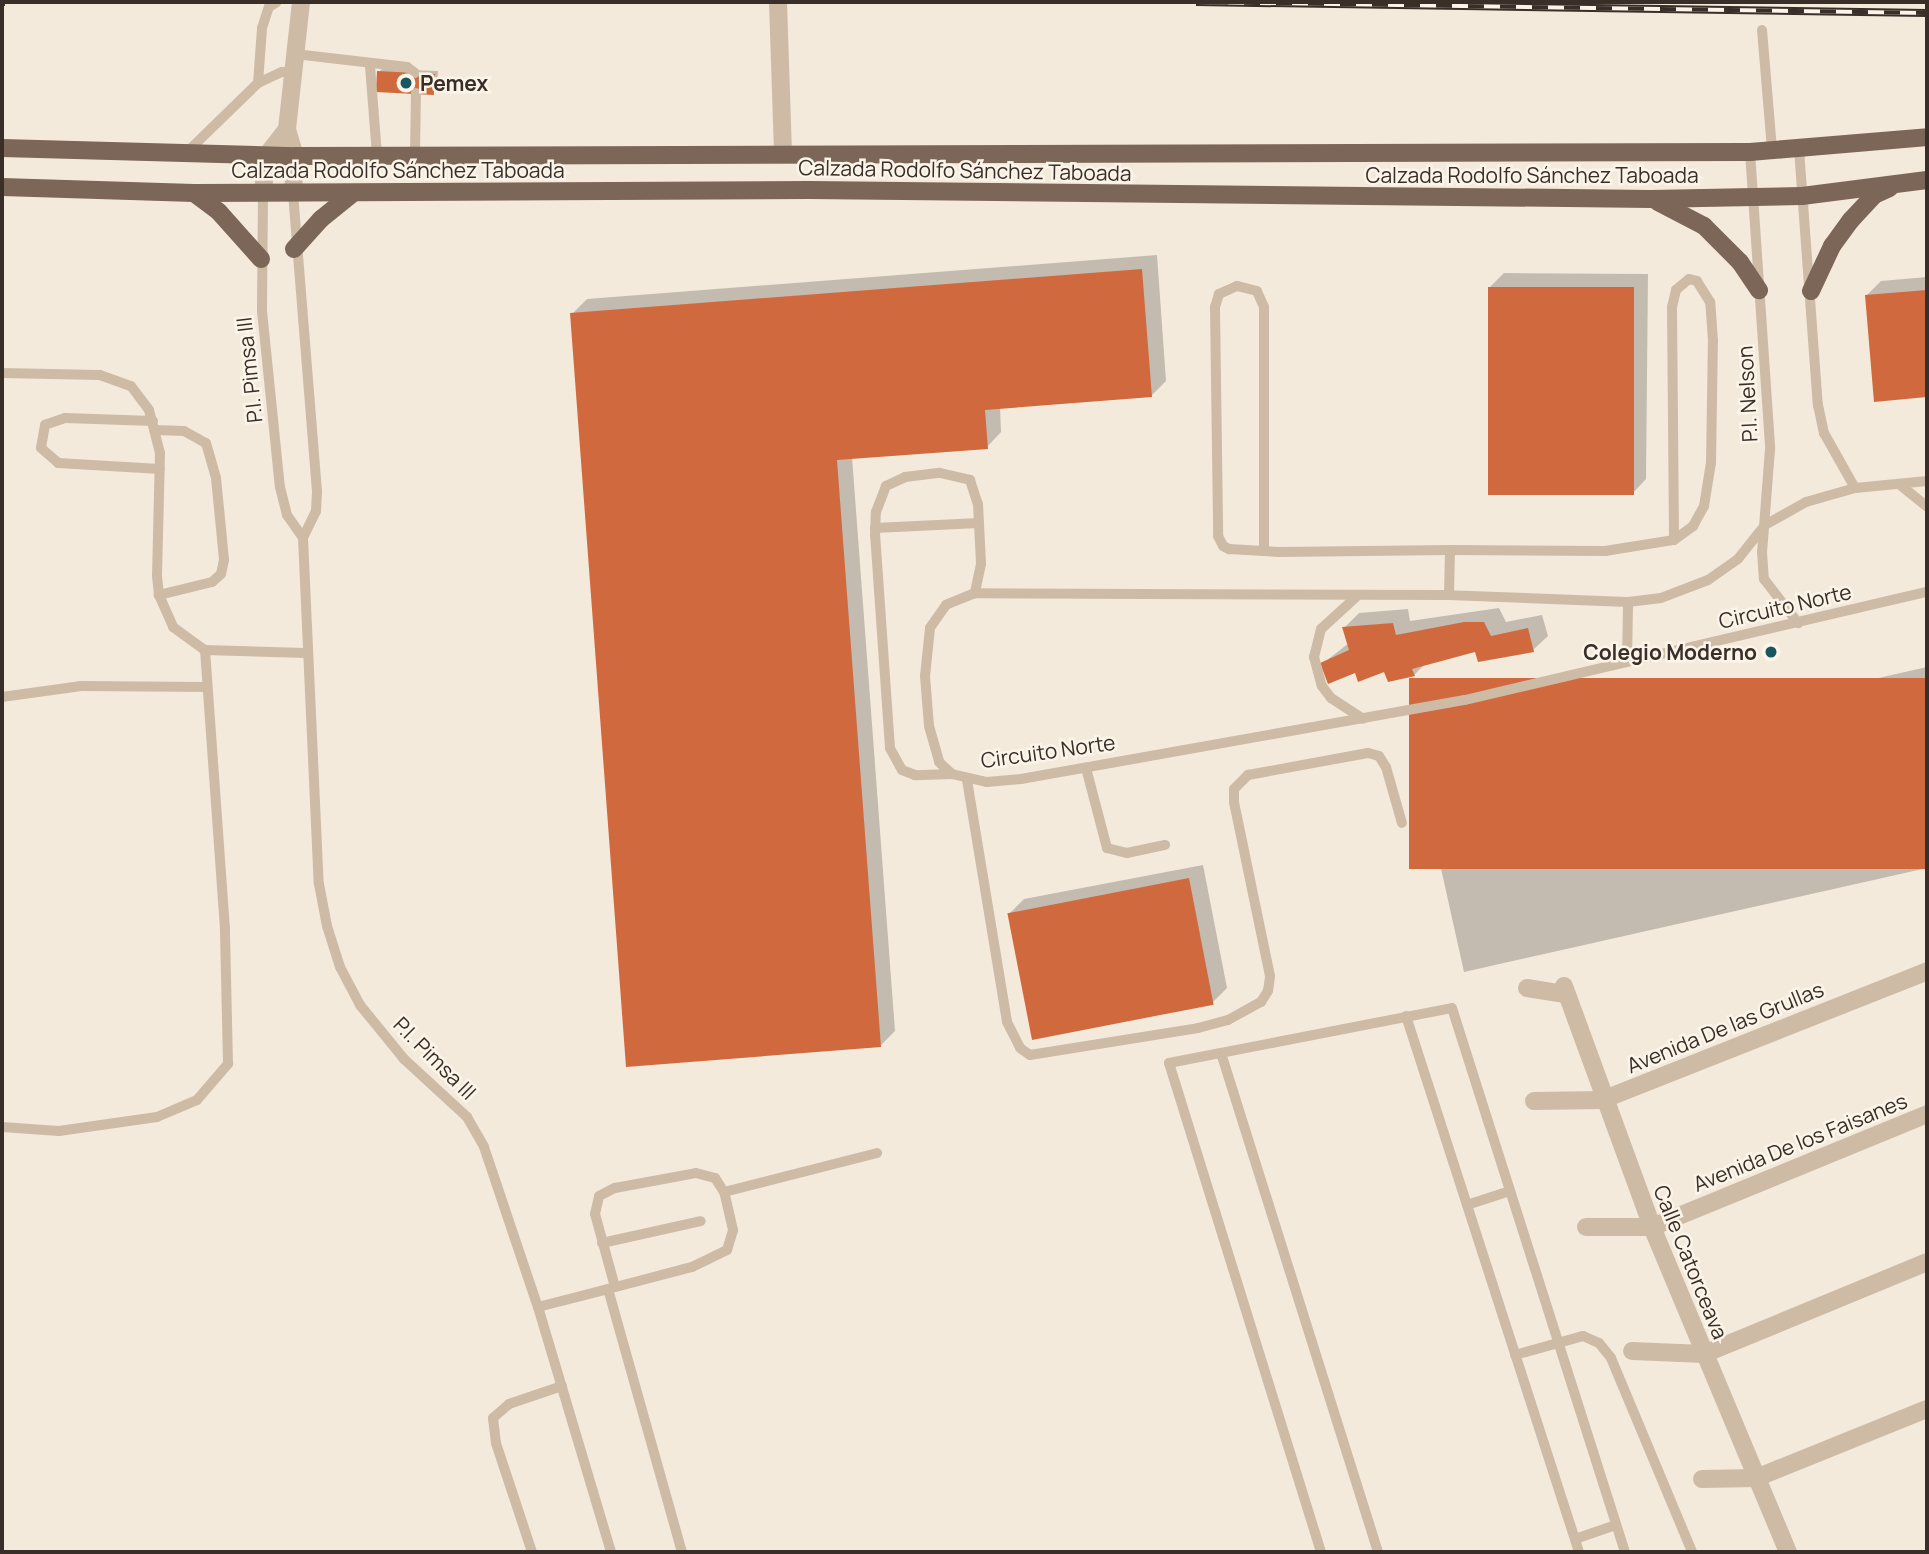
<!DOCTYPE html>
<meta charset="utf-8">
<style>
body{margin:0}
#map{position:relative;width:1929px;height:1554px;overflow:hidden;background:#f4eadc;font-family:Manrope,sans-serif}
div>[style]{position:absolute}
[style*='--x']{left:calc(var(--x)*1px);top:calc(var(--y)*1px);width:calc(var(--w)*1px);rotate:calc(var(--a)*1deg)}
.shadow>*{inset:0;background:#0003}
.building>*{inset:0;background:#d06a3e;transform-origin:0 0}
.service>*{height:10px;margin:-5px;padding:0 5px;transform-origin:5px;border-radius:5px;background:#cebba6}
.minor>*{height:18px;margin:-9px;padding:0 9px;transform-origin:9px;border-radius:9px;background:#cebba6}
.primary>*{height:18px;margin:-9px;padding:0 9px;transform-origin:9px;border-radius:9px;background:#7c6658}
.rail>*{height:8px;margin-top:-4px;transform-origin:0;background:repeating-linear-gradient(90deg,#fbf4e9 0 16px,#392e28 0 32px);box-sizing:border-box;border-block:2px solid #392e28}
.dots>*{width:19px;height:19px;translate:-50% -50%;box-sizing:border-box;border:4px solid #fbf4e9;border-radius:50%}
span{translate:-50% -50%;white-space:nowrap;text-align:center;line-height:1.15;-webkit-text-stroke:5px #fbf4e9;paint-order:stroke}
.poi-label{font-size:21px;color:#392e28;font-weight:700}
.left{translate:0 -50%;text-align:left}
.right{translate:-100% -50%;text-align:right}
.street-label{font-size:21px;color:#392e28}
.frame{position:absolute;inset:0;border:4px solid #392e28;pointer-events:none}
</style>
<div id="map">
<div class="shadow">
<div style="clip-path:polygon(382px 69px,438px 71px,437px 88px,434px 91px,379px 72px)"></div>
<div style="clip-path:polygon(1157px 255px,1166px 381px,1151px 396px,1000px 407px,1001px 432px,987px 447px,852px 457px,895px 1031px,880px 1046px,572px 314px,587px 299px)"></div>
<div style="clip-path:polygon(1504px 273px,1648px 274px,1646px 479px,1632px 494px,1489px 288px)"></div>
<div style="clip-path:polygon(1927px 277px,1927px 395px,1876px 400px,1866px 296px,1881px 281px)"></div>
<div style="clip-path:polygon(1499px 608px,1506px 622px,1542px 615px,1548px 636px,1533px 650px,1476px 650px,1425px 664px,1414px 675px,1322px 664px,1349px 643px,1344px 628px,1359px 613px,1408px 609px,1410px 621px)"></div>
<div style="clip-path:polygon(1927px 667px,1927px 868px,1464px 972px,1424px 792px,1438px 778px)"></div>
<div style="clip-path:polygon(1203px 865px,1227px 988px,1212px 1003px,1009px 914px,1024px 899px)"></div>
</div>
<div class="building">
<div style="left:377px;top:71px;width:58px;height:21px;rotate:3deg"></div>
<div style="clip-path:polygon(1142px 269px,1152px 397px,985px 410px,988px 449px,837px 460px,881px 1047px,626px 1067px,570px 313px)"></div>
<div style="left:1488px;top:287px;width:146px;height:208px"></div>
<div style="clip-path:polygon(1927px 290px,1927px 397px,1874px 402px,1865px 295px)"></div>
<div style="clip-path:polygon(1464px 622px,1484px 622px,1491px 636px,1528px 628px,1534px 652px,1478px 662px,1475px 652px,1412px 669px,1415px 676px,1388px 682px,1384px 672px,1358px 682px,1355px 673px,1328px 684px,1320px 663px,1349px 650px,1342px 627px,1393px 623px,1396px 635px)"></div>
<div style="left:1927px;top:678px;width:191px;height:518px;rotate:90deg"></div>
<div style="left:1189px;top:878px;width:129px;height:185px;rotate:79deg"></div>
</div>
<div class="service">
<div style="--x:1762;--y:30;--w:120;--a:85.2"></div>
<div style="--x:295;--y:54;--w:113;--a:6.6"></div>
<div style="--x:407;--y:67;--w:10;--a:37"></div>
<div style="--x:370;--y:66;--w:89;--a:85.5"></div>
<div style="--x:258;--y:83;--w:55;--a:-85.8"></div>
<div style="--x:262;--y:28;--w:22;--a:-72"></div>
<div style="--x:269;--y:7;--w:9;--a:-32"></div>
<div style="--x:1799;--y:149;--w:257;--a:85.8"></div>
<div style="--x:1818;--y:405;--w:29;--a:78"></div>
<div style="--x:1824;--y:433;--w:63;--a:60.6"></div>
<div style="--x:1750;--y:152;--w:298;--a:86.1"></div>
<div style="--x:1770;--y:449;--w:103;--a:94.4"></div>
<div style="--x:1762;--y:552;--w:27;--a:86"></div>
<div style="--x:1764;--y:579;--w:56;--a:52.3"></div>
<div style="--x:185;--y:154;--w:102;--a:-44.2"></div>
<div style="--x:258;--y:83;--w:26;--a:-25"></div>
<div style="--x:282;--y:72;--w:11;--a:0"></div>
<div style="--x:415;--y:154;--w:61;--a:-89.1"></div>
<div style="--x:263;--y:193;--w:118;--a:90.5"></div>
<div style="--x:262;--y:311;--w:177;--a:84.2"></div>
<div style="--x:280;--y:487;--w:29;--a:76"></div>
<div style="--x:287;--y:515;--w:28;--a:55"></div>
<div style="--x:293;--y:193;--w:300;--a:85.4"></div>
<div style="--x:317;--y:492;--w:19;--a:93"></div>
<div style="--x:316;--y:511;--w:30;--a:116"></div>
<div style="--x:303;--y:538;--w:346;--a:87.4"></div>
<div style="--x:319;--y:884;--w:43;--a:79.2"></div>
<div style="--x:327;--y:926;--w:43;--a:72.4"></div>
<div style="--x:340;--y:967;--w:43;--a:62.2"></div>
<div style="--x:360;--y:1005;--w:70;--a:50.8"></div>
<div style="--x:404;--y:1059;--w:86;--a:42.6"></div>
<div style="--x:467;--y:1117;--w:34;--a:60"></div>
<div style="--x:484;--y:1147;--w:169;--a:71.4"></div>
<div style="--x:538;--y:1307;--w:256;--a:73.4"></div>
<div style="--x:2;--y:373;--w:98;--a:1.2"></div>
<div style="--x:100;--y:375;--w:33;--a:20"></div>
<div style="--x:131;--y:386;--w:30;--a:53"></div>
<div style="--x:149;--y:410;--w:44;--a:75.7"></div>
<div style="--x:160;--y:453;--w:123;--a:91.4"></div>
<div style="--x:157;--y:576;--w:19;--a:84"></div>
<div style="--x:159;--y:595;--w:35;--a:66"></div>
<div style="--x:173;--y:627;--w:39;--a:36"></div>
<div style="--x:205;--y:650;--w:101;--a:1.7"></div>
<div style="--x:153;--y:421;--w:88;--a:-178"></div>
<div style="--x:65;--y:418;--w:21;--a:161"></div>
<div style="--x:45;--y:425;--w:23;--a:100"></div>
<div style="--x:41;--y:448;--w:23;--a:41"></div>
<div style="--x:58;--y:463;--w:102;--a:3.4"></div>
<div style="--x:155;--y:430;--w:29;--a:2"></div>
<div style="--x:184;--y:431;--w:25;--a:29"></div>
<div style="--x:206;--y:443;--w:36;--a:74"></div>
<div style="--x:216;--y:478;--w:82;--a:84.4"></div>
<div style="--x:224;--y:560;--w:14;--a:102"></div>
<div style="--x:221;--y:574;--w:12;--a:138"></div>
<div style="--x:212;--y:582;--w:55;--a:166.2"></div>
<div style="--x:1927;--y:481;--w:72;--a:174.4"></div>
<div style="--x:1855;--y:488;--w:51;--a:164.1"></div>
<div style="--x:1806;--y:502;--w:47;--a:150.7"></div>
<div style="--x:1765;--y:525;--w:43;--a:128.5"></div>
<div style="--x:1738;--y:559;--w:37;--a:145"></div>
<div style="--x:1708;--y:580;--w:50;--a:159"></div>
<div style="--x:1661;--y:598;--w:33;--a:173"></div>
<div style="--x:1628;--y:602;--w:179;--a:-177.8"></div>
<div style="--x:1449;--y:595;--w:474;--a:-179.8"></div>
<div style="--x:975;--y:593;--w:31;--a:158"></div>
<div style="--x:946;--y:605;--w:28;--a:125"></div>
<div style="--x:930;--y:628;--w:48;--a:95.9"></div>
<div style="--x:925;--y:676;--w:50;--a:85.4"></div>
<div style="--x:929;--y:726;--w:37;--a:74"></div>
<div style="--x:939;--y:762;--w:18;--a:43"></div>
<div style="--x:952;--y:774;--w:36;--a:13"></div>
<div style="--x:987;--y:782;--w:34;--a:-5"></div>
<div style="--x:1021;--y:779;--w:451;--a:-10.1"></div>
<div style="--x:1465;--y:700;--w:474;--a:-13.2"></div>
<div style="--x:1899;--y:484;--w:36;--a:39"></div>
<div style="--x:875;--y:528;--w:104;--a:-2.8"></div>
<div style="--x:1264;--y:551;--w:244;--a:-90"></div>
<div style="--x:1264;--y:307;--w:17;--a:-114"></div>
<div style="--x:1257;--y:291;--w:21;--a:-166"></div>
<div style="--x:1237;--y:286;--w:20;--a:156"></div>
<div style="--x:1219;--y:294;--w:14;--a:107"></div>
<div style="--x:1215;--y:307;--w:229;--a:89.2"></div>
<div style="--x:1218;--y:536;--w:11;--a:63"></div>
<div style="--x:1223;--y:546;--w:7;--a:27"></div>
<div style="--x:1229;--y:549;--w:50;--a:3.4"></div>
<div style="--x:1279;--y:552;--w:171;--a:-0.7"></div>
<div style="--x:1449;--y:595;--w:45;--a:-88.7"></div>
<div style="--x:1450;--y:550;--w:155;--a:0.4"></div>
<div style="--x:1605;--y:551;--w:70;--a:-9.1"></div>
<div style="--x:1674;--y:540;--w:24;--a:-36"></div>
<div style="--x:1693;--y:526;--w:23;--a:-61"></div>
<div style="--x:1704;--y:506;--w:44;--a:-80.8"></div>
<div style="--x:1711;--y:463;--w:122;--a:-89.1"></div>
<div style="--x:1713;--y:341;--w:39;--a:-94"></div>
<div style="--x:1710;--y:302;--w:25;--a:-122"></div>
<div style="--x:1697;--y:281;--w:8;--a:-166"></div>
<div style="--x:1689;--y:279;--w:17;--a:140"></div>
<div style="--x:1676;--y:290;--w:17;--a:103"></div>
<div style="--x:1672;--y:307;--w:233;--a:89.5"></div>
<div style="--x:1356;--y:597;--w:47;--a:137.6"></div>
<div style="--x:1321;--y:629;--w:29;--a:104"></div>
<div style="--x:1314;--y:657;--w:30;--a:75"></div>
<div style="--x:1322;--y:686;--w:15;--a:53"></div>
<div style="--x:1331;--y:698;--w:38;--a:33"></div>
<div style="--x:1627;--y:662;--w:60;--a:-89"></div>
<div style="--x:2;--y:697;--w:80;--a:-7.9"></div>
<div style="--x:81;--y:686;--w:126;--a:0.5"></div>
<div style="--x:1086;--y:768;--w:83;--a:75.3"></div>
<div style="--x:1107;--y:848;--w:21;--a:14"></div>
<div style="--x:1127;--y:853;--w:39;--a:-12"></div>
<div style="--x:952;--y:774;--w:37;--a:178"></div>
<div style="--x:915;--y:775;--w:14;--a:-159"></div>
<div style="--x:902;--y:770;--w:25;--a:-119"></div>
<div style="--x:890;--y:748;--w:213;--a:-94"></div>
<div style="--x:875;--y:536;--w:24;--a:-88"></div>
<div style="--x:876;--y:512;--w:28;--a:-69"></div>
<div style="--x:886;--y:486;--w:21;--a:-25"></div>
<div style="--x:905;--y:477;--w:35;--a:-7"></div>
<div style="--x:940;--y:473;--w:31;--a:13"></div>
<div style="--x:970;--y:480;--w:25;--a:72"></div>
<div style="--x:978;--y:504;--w:60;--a:87.1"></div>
<div style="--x:981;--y:564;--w:30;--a:102"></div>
<div style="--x:967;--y:780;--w:245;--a:80.6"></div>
<div style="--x:1007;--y:1022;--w:29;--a:63"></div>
<div style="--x:1020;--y:1048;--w:12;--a:35"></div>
<div style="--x:1030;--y:1055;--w:170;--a:-9.1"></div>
<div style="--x:1198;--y:1028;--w:31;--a:-15"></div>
<div style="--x:1228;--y:1020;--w:38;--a:-29"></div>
<div style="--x:1261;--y:1002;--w:13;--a:-58"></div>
<div style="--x:1268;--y:991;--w:15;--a:-82"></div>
<div style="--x:1270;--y:976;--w:178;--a:-101.7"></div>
<div style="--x:1234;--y:802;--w:13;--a:-90"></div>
<div style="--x:1234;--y:789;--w:20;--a:-45"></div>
<div style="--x:1248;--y:775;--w:122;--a:-10.4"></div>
<div style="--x:1368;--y:753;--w:11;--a:15"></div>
<div style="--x:1379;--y:756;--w:13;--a:58"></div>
<div style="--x:1386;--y:767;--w:58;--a:74.1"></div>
<div style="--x:1406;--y:1016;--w:563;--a:72.11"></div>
<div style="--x:1221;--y:1053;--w:523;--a:72.53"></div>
<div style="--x:2;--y:1127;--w:57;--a:4"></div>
<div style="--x:59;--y:1131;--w:99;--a:-8.1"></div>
<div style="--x:157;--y:1117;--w:43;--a:-23"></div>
<div style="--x:197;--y:1100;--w:48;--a:-49.3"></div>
<div style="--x:228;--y:1064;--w:135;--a:-91.3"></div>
<div style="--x:225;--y:929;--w:280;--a:-94.1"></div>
<div style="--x:1467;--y:1205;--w:45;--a:-18"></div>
<div style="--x:602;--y:1243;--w:101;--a:-12.5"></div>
<div style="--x:615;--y:1287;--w:76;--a:-105.3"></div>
<div style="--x:595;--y:1214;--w:18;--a:-77"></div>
<div style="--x:599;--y:1196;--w:18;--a:-27"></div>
<div style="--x:615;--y:1188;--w:82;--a:-10.5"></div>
<div style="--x:696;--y:1173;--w:20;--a:15"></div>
<div style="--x:715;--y:1178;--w:17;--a:57"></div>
<div style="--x:608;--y:1289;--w:87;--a:-14.7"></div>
<div style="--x:692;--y:1267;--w:39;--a:-26"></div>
<div style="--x:727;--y:1250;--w:21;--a:-73"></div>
<div style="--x:733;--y:1230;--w:39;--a:-103"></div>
<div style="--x:724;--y:1192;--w:158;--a:-14.3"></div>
<div style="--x:538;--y:1307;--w:72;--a:-14.4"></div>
<div style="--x:608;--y:1289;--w:273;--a:74.3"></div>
<div style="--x:1515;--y:1355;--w:71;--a:-15.6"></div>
<div style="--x:1583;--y:1336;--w:17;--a:24"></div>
<div style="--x:1599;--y:1343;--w:19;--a:51"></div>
<div style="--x:1611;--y:1358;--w:210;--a:67.3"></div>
<div style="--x:1575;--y:1539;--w:43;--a:-18.9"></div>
<div style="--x:532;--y:1552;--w:115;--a:-108.3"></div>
<div style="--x:496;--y:1443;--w:25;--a:-97"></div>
<div style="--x:493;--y:1418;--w:21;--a:-41"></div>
<div style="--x:509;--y:1404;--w:56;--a:-18.8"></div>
<div style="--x:1321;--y:1552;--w:512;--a:-107.27"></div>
<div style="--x:1169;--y:1063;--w:288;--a:-11"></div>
<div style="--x:1452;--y:1008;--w:571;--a:72.36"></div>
</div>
<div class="minor">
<div style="--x:778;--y:2;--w:151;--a:88.1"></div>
<div style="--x:263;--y:193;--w:37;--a:-85"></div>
<div style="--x:266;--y:156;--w:34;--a:-52"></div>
<div style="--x:293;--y:193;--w:37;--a:-87"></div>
<div style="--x:295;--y:156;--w:28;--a:-107"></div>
<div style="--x:287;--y:129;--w:128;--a:-83.7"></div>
<div style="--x:1564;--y:986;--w:257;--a:69.9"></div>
<div style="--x:1652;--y:1227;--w:352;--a:67.3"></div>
<div style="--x:1527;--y:988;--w:37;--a:9"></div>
<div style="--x:1534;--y:1101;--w:68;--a:-0.8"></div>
<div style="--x:1602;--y:1100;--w:350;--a:-21.6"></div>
<div style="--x:1586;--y:1227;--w:66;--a:0"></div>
<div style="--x:1652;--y:1227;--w:297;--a:-22.3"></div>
<div style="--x:1632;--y:1351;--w:72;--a:2.4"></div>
<div style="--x:1704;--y:1354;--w:241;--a:-22.4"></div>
<div style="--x:1702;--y:1479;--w:54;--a:-1.1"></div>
<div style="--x:1756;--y:1478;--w:184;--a:-22"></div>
</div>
<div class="primary">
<div style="--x:2;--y:148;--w:293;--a:1.6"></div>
<div style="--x:295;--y:156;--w:1455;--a:-0.16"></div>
<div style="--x:1750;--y:152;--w:178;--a:-4.8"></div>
<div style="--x:2;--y:187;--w:192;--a:1.8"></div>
<div style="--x:194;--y:193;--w:615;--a:-0.28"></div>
<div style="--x:809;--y:190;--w:842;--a:0.61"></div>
<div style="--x:1651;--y:199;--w:151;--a:-1.1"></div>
<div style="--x:1802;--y:196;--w:126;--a:-7.3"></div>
<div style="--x:194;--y:193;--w:31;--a:37"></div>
<div style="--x:219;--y:212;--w:63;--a:48.2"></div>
<div style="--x:1658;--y:202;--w:52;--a:27.6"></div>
<div style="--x:1704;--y:226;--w:51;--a:45"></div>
<div style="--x:1740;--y:262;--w:34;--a:56"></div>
<div style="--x:294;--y:249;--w:40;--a:-48"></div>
<div style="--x:321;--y:219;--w:41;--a:-39.1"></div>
<div style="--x:1811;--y:291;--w:50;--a:-65"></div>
<div style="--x:1832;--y:246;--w:32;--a:-54"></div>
<div style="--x:1851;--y:220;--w:34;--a:-47"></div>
<div style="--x:1874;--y:195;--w:17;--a:-24"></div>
</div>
<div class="rail">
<div style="--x:2;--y:2;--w:3;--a:0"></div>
<div style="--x:1196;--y:2;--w:731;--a:0.86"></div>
</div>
<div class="dots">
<div style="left:406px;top:83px;background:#19565f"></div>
<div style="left:1771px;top:652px;background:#19565f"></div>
</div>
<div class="poi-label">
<span class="left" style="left:420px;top:83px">Pemex</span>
<span class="right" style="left:1757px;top:652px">Colegio Moderno</span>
</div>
<div class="street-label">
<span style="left:398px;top:170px">Calzada Rodolfo Sánchez Taboada</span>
<span style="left:965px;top:170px;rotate:1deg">Calzada Rodolfo Sánchez Taboada</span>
<span style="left:1532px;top:175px">Calzada Rodolfo Sánchez Taboada</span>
<span style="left:249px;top:370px;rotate:-96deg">P.I. Pimsa III</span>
<span style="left:1747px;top:394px;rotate:-93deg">P.I. Nelson</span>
<span style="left:1785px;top:606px;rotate:-13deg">Circuito Norte</span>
<span style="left:1048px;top:751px;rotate:-8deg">Circuito Norte</span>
<span style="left:1725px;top:1027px;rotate:-22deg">Avenida De las Grullas</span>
<span style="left:435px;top:1058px;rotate:45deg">P.I. Pimsa III</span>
<span style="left:1800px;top:1142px;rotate:-22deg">Avenida De los Faisanes</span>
<span style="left:1691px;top:1262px;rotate:68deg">Calle Catorceava</span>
</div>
<div class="frame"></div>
</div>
